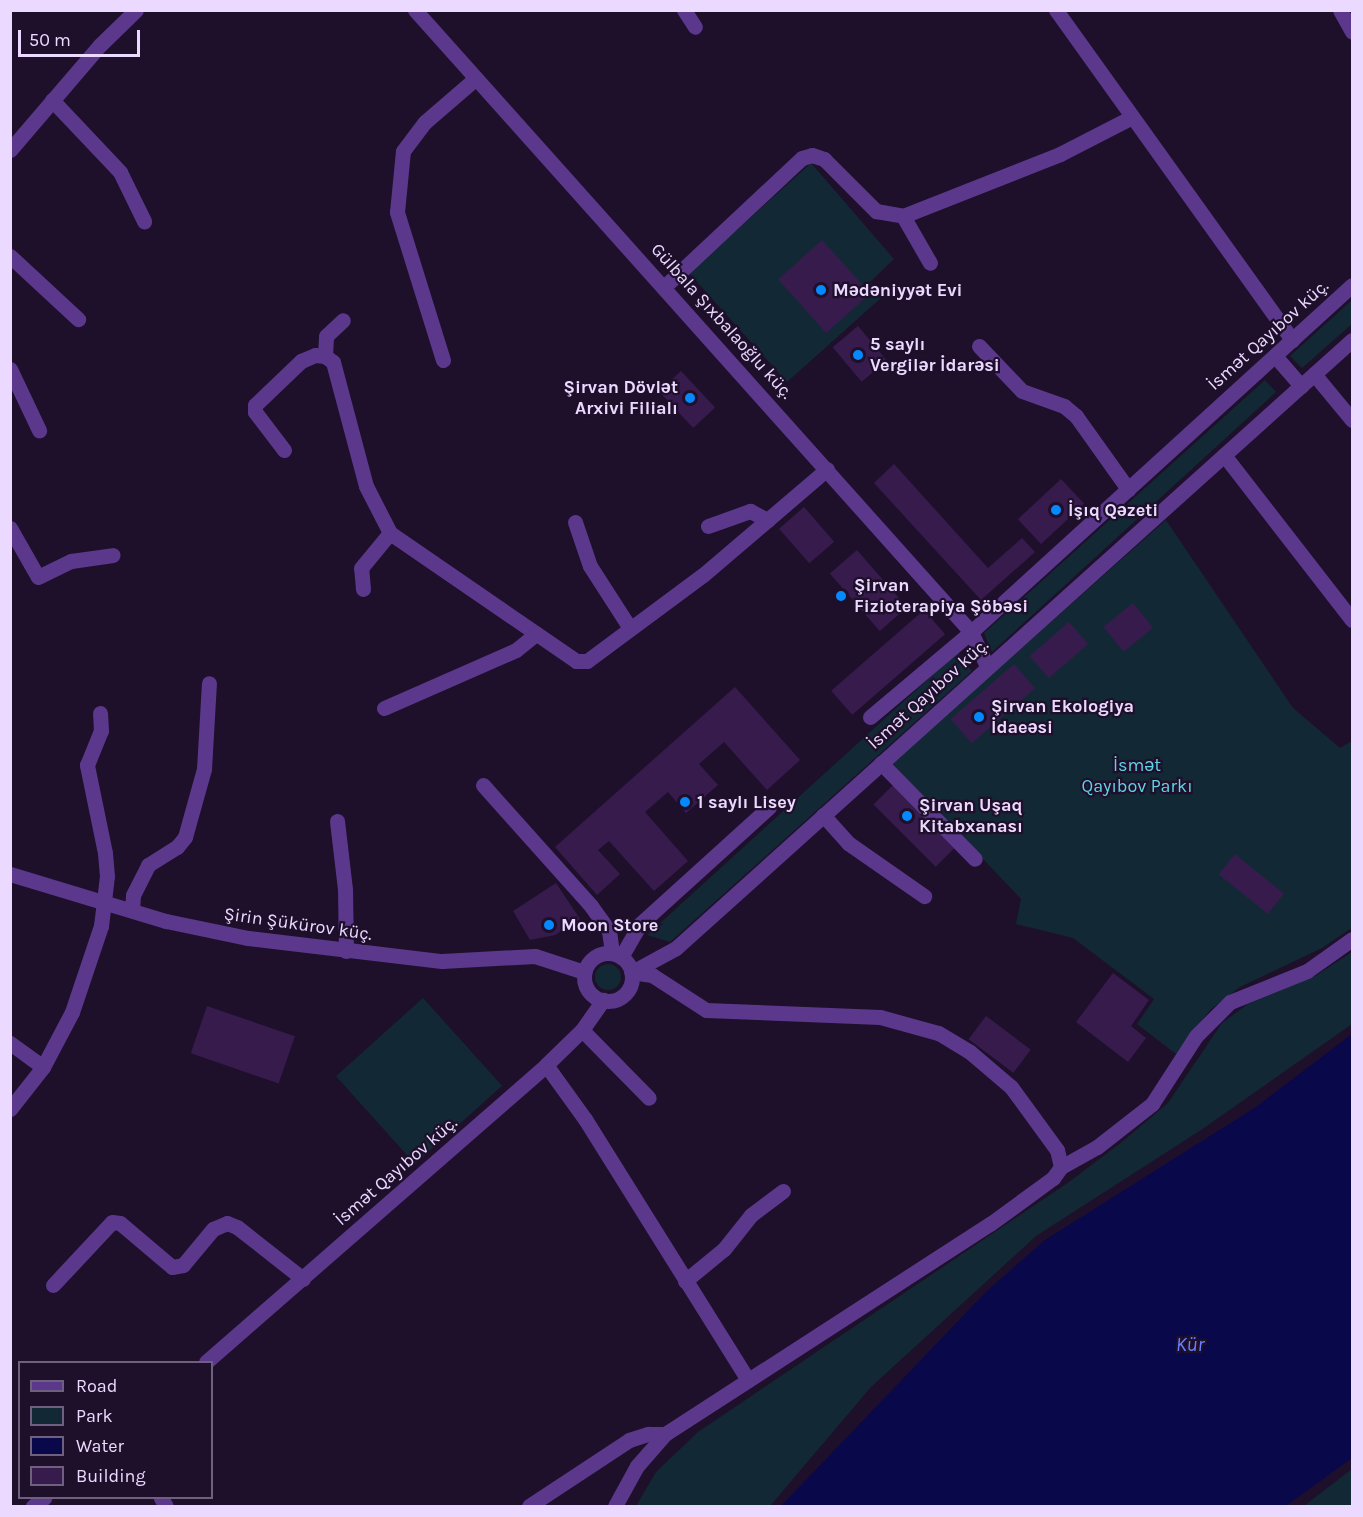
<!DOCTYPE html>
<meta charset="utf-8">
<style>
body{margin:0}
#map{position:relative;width:1363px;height:1517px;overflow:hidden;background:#1e0f2b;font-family:Karla,sans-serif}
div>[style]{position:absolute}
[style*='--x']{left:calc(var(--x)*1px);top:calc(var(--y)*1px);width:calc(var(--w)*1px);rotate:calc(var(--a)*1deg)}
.green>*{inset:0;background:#122935;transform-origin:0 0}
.round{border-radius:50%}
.water>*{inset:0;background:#09084b}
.building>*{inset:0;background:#371b4d;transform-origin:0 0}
.minor>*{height:15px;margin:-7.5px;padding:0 7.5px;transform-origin:7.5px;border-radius:7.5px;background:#5b388c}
.minor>.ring{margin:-7.5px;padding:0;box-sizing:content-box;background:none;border:15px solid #5b388c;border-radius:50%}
.dots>*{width:16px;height:16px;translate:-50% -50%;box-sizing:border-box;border:3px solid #1e0f2b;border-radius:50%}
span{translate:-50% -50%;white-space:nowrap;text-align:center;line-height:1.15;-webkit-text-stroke:4.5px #1e0f2b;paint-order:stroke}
.poi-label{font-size:18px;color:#ecd9ff;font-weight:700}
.left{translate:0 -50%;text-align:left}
.right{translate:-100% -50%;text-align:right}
.street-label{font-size:18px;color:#ecd9ff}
.park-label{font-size:18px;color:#5ed5e6}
.water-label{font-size:20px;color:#6780ff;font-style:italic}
.frame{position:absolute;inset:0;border:12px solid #ecd9ff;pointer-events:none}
.legend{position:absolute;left:18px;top:1361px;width:195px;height:138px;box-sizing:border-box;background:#1e0f2b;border:2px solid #706080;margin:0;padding:8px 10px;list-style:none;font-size:18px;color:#ecd9ff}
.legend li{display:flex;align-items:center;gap:12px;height:30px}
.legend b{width:30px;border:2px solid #706080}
.scale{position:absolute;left:18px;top:30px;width:122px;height:27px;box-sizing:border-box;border:3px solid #ecd9ff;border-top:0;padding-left:8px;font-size:18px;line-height:21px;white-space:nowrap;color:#ecd9ff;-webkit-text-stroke:4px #1e0f2b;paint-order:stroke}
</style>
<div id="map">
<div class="green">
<div style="clip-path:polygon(811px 163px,894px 259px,870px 282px,882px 297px,787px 382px,689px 273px)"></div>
<div style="clip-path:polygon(1352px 300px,1352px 324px,1302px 368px,1290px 356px)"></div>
<div style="clip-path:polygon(1265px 380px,1276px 392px,992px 652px,984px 633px)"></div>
<div style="clip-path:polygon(1166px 520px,1293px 708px,1340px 748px,1352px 741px,1352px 931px,1350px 929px,1322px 948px,1240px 987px,1211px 1009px,1176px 1054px,1137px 1024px,1154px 999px,1073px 938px,1016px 924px,1021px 899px,892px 763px)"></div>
<div style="clip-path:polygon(958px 652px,972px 671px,670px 942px,647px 935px)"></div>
<div style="clip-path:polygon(1352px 952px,1352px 1024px,1201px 1130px,1036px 1236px,871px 1387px,770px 1506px,636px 1506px,656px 1472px,698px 1432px,1069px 1182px,1122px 1142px,1168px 1103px,1222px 1023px,1248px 1004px,1317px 975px)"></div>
<div class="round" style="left:595px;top:964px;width:26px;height:26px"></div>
<div style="left:423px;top:998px;width:118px;height:117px;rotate:48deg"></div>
<div style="clip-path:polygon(1352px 1469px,1352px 1506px,1304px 1506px)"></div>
</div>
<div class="water">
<div style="clip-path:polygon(1352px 1034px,1352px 1458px,1286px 1506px,781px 1506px,987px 1291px,1045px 1240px,1256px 1107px)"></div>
</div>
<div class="building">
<div style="left:822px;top:240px;width:72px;height:59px;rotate:48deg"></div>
<div style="left:858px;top:326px;width:45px;height:33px;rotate:50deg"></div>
<div style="left:681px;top:371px;width:50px;height:30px;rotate:47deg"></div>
<div style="clip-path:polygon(894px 464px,988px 568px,1022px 538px,1035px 552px,981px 600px,874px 483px)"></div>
<div style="left:1061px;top:479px;width:34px;height:59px;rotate:47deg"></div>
<div style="left:804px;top:507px;width:46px;height:33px;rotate:49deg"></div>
<div style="left:857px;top:550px;width:76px;height:36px;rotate:49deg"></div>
<div style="left:1133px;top:603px;width:32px;height:38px;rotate:51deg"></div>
<div style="left:924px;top:610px;width:32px;height:123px;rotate:49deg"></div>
<div style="left:1069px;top:622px;width:29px;height:52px;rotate:49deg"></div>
<div style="left:1014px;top:664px;width:32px;height:84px;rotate:49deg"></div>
<div style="clip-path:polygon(735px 687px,800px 760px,767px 790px,724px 742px,699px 764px,718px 785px,686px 813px,668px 792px,645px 812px,688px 861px,654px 891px,609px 841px,598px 850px,620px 874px,597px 895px,555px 847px)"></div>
<div style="left:894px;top:784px;width:88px;height:29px;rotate:45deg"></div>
<div style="left:1235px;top:854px;width:63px;height:26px;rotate:39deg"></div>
<div style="clip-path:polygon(556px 883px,580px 919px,555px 935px,530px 940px,513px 911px)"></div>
<div style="clip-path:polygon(1113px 973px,1149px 1000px,1131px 1026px,1146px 1038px,1128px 1062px,1076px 1022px)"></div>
<div style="left:207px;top:1006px;width:93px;height:50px;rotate:19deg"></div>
<div style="left:986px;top:1016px;width:56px;height:29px;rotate:37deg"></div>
</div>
<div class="minor">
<div style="--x:415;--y:10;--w:834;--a:48.21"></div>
<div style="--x:971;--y:632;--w:38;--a:65"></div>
<div style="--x:684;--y:10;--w:20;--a:57"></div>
<div style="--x:1056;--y:10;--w:406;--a:54.4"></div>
<div style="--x:1340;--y:10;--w:25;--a:61"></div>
<div style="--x:52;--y:100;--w:99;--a:46.6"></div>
<div style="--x:120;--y:172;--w:55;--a:63.9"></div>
<div style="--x:10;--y:150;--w:138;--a:-49.4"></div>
<div style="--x:100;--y:45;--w:50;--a:-44.2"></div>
<div style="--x:903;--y:216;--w:54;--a:60.1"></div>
<div style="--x:10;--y:256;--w:93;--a:42.8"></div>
<div style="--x:665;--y:286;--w:187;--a:-43.1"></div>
<div style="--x:802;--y:158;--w:10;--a:-17"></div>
<div style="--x:812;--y:155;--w:13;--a:18"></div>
<div style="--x:824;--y:159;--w:74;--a:45"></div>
<div style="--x:876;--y:211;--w:27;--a:10"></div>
<div style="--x:903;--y:216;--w:169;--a:-21.5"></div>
<div style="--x:1060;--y:154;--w:81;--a:-27.2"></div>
<div style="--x:979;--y:346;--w:62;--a:46.3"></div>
<div style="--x:1022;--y:391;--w:45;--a:19.7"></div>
<div style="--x:1064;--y:406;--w:16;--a:40"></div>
<div style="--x:1076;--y:416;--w:90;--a:54.5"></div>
<div style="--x:325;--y:356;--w:20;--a:-87"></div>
<div style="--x:326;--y:336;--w:23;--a:-43"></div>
<div style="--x:1275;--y:356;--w:40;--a:49"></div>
<div style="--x:443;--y:360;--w:155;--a:-107.3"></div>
<div style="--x:397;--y:212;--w:61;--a:-84.4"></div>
<div style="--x:403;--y:151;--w:36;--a:-53"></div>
<div style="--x:425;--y:122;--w:67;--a:-40.8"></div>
<div style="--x:10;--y:369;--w:68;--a:64.6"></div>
<div style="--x:1314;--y:374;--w:60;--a:50.4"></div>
<div style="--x:284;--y:450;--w:48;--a:-127.3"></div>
<div style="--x:255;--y:412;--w:7;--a:-90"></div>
<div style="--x:255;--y:405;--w:64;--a:-43.7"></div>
<div style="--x:301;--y:361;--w:15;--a:-23"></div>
<div style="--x:315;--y:355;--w:10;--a:6"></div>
<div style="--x:325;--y:356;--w:10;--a:37"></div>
<div style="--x:333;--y:362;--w:128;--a:75.1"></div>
<div style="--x:366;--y:486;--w:53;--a:62.9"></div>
<div style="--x:390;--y:533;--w:226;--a:34.5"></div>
<div style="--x:576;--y:661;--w:11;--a:0"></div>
<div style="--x:587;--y:661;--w:144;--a:-36.6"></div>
<div style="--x:703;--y:575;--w:163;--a:-40.5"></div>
<div style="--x:1224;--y:455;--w:209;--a:52.2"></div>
<div style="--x:575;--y:522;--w:46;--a:71.2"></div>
<div style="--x:590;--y:566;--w:74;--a:57.2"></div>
<div style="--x:708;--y:526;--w:45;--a:-19.7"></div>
<div style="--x:750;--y:511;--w:20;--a:27"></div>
<div style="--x:10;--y:528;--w:56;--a:60.3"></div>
<div style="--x:38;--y:577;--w:37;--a:-26"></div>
<div style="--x:71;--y:561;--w:42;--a:-8.1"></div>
<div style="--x:363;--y:589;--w:21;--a:-95"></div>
<div style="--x:361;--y:568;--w:45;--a:-50.4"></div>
<div style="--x:384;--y:708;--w:144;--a:-23.7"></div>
<div style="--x:516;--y:650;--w:26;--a:-39"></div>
<div style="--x:870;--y:717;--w:132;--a:-40.1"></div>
<div style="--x:971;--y:632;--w:515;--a:-42.33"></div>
<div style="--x:881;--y:763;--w:134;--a:45.6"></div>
<div style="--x:483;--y:785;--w:162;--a:48.2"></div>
<div style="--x:591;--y:906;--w:31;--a:54"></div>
<div style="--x:609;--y:931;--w:22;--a:82"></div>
<div style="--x:823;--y:815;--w:38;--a:48"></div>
<div style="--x:848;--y:843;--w:93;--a:34.9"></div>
<div style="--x:337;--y:821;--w:68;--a:83.3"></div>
<div style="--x:345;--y:889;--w:62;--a:89.1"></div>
<div style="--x:10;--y:874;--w:163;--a:16.8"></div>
<div style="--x:166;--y:921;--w:84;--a:11.7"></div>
<div style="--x:248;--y:938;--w:195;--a:6.8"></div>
<div style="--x:442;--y:961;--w:93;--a:-3.1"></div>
<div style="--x:535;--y:956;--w:52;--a:18.1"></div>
<div style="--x:132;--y:910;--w:15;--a:-86"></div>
<div style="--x:133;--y:895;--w:34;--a:-63"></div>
<div style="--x:148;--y:865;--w:34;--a:-32"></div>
<div style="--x:177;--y:847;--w:13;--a:-51"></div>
<div style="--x:185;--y:837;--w:71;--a:-74.4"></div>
<div style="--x:204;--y:769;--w:86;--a:-86.7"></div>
<div class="ring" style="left:584px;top:953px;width:33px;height:33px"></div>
<div style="--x:621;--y:957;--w:38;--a:-60"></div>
<div style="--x:640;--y:924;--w:174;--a:-42.2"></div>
<div style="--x:632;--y:972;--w:50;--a:-28.6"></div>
<div style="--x:676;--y:948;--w:909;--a:-41.97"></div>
<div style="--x:582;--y:1030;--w:95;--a:45.4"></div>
<div style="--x:10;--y:1043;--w:41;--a:36"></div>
<div style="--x:546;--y:1065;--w:67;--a:54.2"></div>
<div style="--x:585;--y:1119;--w:308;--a:58"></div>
<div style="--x:10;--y:1109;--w:53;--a:-51.8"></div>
<div style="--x:43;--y:1067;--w:62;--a:-62.2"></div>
<div style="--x:72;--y:1012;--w:91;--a:-71.4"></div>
<div style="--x:101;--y:926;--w:50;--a:-83.2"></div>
<div style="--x:107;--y:876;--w:23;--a:-95"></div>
<div style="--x:105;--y:853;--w:90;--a:-101.6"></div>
<div style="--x:87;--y:765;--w:37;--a:-68"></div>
<div style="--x:101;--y:731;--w:18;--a:-93"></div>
<div style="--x:1061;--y:1167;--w:41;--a:-29.1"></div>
<div style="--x:1097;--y:1147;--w:70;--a:-38"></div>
<div style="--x:1152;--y:1104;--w:81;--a:-57.1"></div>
<div style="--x:1196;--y:1036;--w:48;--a:-45"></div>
<div style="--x:1230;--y:1002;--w:83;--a:-21.9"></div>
<div style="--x:1307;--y:971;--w:55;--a:-35.4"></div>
<div style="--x:685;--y:1281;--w:50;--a:-39.4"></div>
<div style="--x:724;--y:1249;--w:43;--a:-51.5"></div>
<div style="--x:751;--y:1215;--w:40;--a:-37"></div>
<div style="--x:53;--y:1285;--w:86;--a:-46.9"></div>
<div style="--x:112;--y:1222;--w:8;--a:7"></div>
<div style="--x:120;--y:1223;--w:68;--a:40.2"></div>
<div style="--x:172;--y:1267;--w:11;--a:-10"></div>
<div style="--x:183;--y:1265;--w:47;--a:-50.2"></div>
<div style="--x:213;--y:1229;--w:15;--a:-23"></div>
<div style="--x:227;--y:1223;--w:11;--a:22"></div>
<div style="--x:237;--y:1227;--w:84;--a:38.2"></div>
<div style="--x:206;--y:1362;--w:451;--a:-41.1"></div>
<div style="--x:546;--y:1065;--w:50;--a:-44.2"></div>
<div style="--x:582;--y:1030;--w:37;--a:-55"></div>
<div style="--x:161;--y:1498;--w:9;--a:58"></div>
<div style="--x:33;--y:1506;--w:14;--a:-36"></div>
<div style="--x:529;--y:1506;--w:120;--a:-33.4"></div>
<div style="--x:629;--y:1440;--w:20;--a:-18"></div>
<div style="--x:648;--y:1434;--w:17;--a:0"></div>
<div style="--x:615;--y:1506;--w:46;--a:-61.2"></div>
<div style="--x:637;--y:1466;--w:43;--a:-48.8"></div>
<div style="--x:665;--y:1434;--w:387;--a:-32.9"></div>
<div style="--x:990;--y:1224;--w:78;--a:-36.1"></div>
<div style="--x:1053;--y:1178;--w:14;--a:-54"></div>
<div style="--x:1061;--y:1167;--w:17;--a:-103"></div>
<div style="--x:1057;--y:1150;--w:78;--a:-126.1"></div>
<div style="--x:1011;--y:1087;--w:54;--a:-139.5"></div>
<div style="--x:970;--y:1052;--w:37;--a:-149"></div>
<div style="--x:938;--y:1033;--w:60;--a:-164.6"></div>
<div style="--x:880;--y:1017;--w:174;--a:-177.7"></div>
<div style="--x:706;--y:1010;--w:64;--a:-147.1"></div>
<div style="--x:652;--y:975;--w:21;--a:-172"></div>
</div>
<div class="dots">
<div style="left:821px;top:290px;background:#0589ff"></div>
<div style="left:858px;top:355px;background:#0589ff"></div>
<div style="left:690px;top:398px;background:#0589ff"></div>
<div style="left:1056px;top:510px;background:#0589ff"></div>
<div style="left:841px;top:596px;background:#0589ff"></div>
<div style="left:979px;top:717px;background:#0589ff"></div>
<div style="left:685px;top:802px;background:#0589ff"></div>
<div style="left:907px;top:816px;background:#0589ff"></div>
<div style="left:549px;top:925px;background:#0589ff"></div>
</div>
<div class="poi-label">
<span class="left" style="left:833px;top:290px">Mədəniyyət Evi</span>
<span class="left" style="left:870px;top:355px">5 saylı<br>Vergilər İdarəsi</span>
<span class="right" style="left:678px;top:398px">Şirvan Dövlət<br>Arxivi Filialı</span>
<span class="left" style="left:1068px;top:510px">İşıq Qəzeti</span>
<span class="left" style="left:854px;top:596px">Şirvan<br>Fizioterapiya Şöbəsi</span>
<span class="left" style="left:991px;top:717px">Şirvan Ekologiya<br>İdaeəsi</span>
<span class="left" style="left:697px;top:802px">1 saylı Lisey</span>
<span class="left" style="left:919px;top:816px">Şirvan Uşaq<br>Kitabxanası</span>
<span class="left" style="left:561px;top:925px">Moon Store</span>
</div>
<div class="street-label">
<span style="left:722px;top:321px;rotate:48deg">Gülbala Şıxbalaoğlu küç.</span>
<span style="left:1268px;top:335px;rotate:-42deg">İsmət Qayıbov küç.</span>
<span style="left:928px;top:694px;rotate:-42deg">İsmət Qayıbov küç.</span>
<span style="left:298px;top:924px;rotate:8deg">Şirin Şükürov küç.</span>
<span style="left:396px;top:1171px;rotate:-41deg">İsmət Qayıbov küç.</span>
</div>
<div class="park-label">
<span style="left:1137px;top:776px">İsmət<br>Qayıbov Parkı</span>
</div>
<div class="water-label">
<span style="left:1190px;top:1344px">Kür</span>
</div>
<div class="frame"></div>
<ul class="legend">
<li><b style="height:8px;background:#5b388c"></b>Road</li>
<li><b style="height:16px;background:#122935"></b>Park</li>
<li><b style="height:16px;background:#09084b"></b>Water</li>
<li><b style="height:16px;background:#371b4d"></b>Building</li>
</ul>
<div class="scale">50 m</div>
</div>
